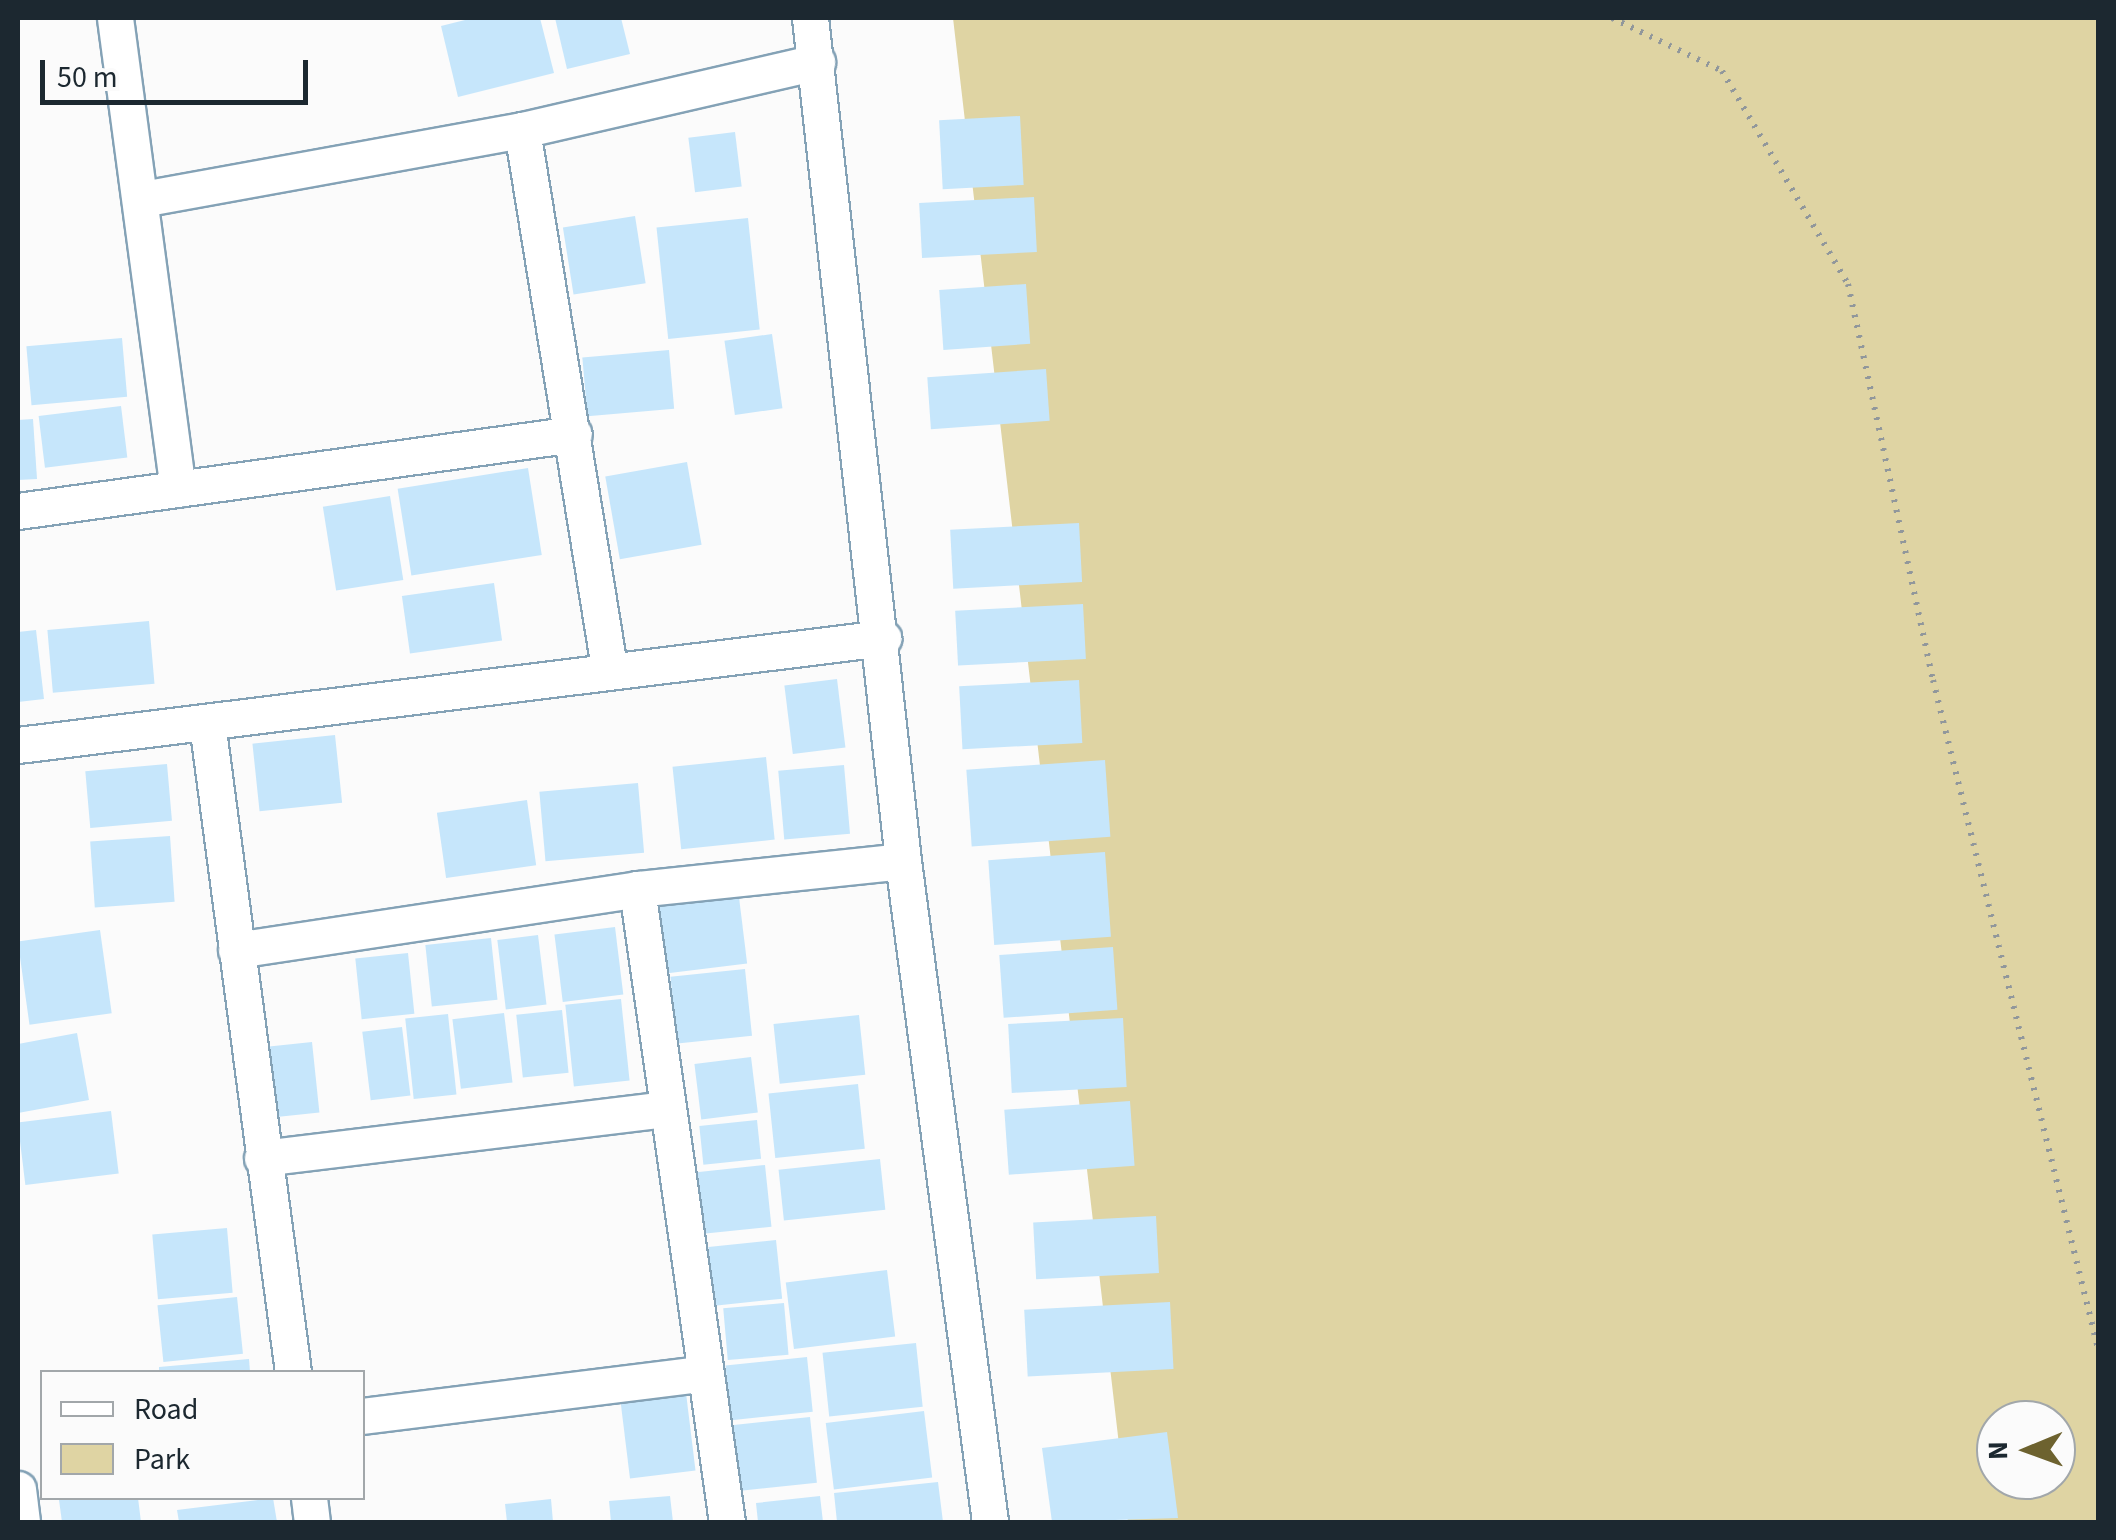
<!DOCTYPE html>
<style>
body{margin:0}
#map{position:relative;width:2116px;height:1540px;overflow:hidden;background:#fbfbfb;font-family:"Source Sans 3",sans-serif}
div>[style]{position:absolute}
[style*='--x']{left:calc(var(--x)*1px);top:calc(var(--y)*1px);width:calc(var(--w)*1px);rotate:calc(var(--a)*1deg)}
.green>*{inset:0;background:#dfd4a3}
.building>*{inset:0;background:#c6e6fb;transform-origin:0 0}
.path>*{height:6px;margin-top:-3px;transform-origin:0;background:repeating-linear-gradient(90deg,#91979b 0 2.5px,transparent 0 10.5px)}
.roads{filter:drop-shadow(2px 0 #84a2b6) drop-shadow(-2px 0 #84a2b6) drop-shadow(0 2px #84a2b6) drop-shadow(0 -2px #84a2b6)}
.street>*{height:35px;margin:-17.5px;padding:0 17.5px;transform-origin:17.5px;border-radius:17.5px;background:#fff}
span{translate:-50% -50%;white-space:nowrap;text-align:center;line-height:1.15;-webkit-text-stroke:9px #fbfbfb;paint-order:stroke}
.frame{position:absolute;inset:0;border:20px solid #1c2830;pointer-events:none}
.legend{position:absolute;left:40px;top:1370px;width:325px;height:130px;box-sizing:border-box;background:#fbfbfb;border:2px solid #a2a7aa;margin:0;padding:12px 18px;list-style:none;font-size:30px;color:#1c2830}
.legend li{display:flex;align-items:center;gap:20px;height:50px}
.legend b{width:50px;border:2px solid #a2a7aa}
.north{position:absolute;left:1976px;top:1400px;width:100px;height:100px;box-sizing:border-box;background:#fbfbfb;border:2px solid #a2a7aa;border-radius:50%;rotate:269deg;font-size:28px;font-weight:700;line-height:40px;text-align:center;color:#1c2830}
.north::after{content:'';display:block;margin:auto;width:35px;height:45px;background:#6d622f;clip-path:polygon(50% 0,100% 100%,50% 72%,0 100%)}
.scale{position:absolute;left:40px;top:60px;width:268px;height:45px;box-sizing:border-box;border:5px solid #1c2830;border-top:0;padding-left:12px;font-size:30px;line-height:35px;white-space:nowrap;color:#1c2830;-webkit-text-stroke:8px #fbfbfb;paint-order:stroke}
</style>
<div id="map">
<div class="green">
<div style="clip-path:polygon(evenodd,953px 18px,2098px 18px,2098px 1522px,1128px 1522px,953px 18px,1996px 1420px,2056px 1420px,2056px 1480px,1996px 1480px,1996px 1420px)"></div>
</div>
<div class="building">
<div style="clip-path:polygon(473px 18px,540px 18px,554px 73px,458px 97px,441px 26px)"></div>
<div style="clip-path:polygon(555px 18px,621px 18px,630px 54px,567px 69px)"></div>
<div style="left:1020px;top:116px;width:69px;height:81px;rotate:87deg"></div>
<div style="left:735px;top:132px;width:55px;height:47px;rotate:83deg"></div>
<div style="left:1034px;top:197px;width:55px;height:115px;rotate:87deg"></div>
<div style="left:635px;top:216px;width:68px;height:73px;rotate:81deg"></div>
<div style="left:748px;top:218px;width:112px;height:92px;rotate:84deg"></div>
<div style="left:1026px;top:284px;width:60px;height:87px;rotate:86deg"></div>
<div style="left:772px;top:334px;width:75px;height:48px;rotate:82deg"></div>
<div style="left:122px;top:338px;width:59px;height:96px;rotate:85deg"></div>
<div style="left:669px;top:350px;width:59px;height:87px;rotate:85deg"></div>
<div style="left:1046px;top:369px;width:52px;height:119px;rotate:86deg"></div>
<div style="left:121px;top:406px;width:52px;height:83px;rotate:83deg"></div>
<div style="clip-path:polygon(33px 419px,37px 479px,18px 480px,18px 420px)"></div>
<div style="left:687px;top:462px;width:84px;height:83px;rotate:80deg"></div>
<div style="left:528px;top:468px;width:88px;height:132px;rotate:81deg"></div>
<div style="left:390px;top:496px;width:85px;height:68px;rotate:81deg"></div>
<div style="left:1079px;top:523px;width:59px;height:129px;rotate:87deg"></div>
<div style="left:494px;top:583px;width:58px;height:93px;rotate:82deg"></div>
<div style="left:1083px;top:604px;width:55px;height:128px;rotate:87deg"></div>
<div style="left:149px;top:621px;width:63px;height:102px;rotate:85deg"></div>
<div style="clip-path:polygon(36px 630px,44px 699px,18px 702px,18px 632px)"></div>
<div style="left:837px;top:679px;width:69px;height:53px;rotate:83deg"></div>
<div style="left:1079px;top:680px;width:63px;height:120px;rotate:87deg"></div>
<div style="left:335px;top:735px;width:68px;height:83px;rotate:84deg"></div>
<div style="left:766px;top:757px;width:83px;height:94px;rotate:84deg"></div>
<div style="left:1105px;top:760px;width:77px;height:139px;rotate:86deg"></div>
<div style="left:167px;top:764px;width:57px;height:82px;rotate:85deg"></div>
<div style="left:844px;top:765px;width:69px;height:66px;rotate:85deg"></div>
<div style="left:638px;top:783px;width:70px;height:99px;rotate:85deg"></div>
<div style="left:527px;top:800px;width:66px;height:91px;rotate:82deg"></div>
<div style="left:170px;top:836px;width:66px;height:80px;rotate:86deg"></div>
<div style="left:1105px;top:852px;width:85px;height:117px;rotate:86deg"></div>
<div style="left:738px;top:889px;width:75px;height:82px;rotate:83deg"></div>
<div style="left:615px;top:927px;width:68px;height:61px;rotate:83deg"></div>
<div style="left:100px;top:930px;width:84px;height:83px;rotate:82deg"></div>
<div style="left:538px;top:935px;width:70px;height:41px;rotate:83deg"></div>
<div style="left:491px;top:938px;width:62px;height:66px;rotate:84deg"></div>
<div style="left:1113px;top:947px;width:63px;height:114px;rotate:86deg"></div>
<div style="left:408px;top:953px;width:61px;height:53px;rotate:84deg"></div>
<div style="left:745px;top:969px;width:67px;height:75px;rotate:84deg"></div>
<div style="left:621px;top:999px;width:82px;height:56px;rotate:84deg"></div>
<div style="left:562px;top:1010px;width:63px;height:46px;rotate:84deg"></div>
<div style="left:504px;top:1013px;width:70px;height:52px;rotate:83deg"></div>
<div style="left:448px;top:1014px;width:81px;height:43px;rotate:84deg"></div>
<div style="left:859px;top:1015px;width:60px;height:86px;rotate:84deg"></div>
<div style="left:1123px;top:1018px;width:69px;height:115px;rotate:87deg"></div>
<div style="left:402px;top:1027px;width:69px;height:40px;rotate:83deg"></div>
<div style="clip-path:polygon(77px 1033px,89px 1100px,18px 1113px,18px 1044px)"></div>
<div style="left:312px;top:1042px;width:71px;height:43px;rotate:84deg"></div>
<div style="left:751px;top:1057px;width:56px;height:57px;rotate:83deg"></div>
<div style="left:858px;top:1084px;width:65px;height:90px;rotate:84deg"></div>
<div style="left:1130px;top:1101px;width:65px;height:126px;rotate:86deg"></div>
<div style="left:111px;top:1111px;width:63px;height:94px;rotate:83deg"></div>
<div style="left:757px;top:1120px;width:39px;height:58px;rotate:84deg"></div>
<div style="left:880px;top:1159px;width:51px;height:102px;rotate:84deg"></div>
<div style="left:765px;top:1165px;width:62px;height:71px;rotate:84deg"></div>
<div style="left:1156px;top:1216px;width:57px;height:123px;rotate:87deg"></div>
<div style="left:227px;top:1228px;width:65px;height:75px;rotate:85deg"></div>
<div style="left:776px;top:1240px;width:59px;height:68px;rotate:84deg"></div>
<div style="left:887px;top:1270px;width:67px;height:102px;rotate:83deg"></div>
<div style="left:237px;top:1297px;width:57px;height:80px;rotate:84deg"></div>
<div style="left:1170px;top:1302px;width:67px;height:146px;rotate:87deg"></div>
<div style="left:784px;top:1303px;width:52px;height:61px;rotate:85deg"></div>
<div style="left:916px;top:1343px;width:64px;height:94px;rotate:84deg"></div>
<div style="left:807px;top:1357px;width:55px;height:82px;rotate:84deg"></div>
<div style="clip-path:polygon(249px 1359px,250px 1372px,159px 1372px,159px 1367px)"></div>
<div style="left:686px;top:1393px;width:78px;height:66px;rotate:83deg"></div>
<div style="left:924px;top:1411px;width:67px;height:99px;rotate:83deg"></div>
<div style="left:810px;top:1417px;width:66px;height:86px;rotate:84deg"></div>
<div style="clip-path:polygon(1167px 1432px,1178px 1518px,1052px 1522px,1042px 1448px)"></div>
<div style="clip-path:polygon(938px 1482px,943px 1522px,837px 1522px,834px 1493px)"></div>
<div style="clip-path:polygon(670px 1496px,673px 1522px,611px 1522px,609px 1501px)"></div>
<div style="clip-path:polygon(820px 1496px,823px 1522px,758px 1522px,756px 1503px)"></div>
<div style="clip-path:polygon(138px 1498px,141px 1522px,62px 1522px,59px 1500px)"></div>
<div style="clip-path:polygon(273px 1498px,277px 1522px,179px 1522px,177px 1510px)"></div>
<div style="clip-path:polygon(551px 1499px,553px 1522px,507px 1522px,505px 1504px)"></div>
</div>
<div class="path">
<div style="--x:1612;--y:18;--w:122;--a:25.7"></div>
<div style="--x:1722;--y:71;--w:247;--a:59.4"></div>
<div style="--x:1848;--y:284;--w:405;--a:77.9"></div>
<div style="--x:1933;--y:680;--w:688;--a:76.13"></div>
</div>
<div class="roads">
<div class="street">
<div style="--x:115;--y:18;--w:475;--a:82.4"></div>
<div style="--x:810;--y:18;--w:848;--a:83.7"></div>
<div style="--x:903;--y:861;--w:667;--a:82.5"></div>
<div style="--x:522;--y:130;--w:544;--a:80.8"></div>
<div style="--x:142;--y:199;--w:386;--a:-10.3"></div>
<div style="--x:522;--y:130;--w:303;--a:-13"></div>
<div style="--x:18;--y:511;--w:561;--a:-7.88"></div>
<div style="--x:207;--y:723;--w:655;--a:82.45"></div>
<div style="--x:18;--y:745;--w:872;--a:-7.05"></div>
<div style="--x:637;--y:889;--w:639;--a:81.91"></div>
<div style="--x:236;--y:950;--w:406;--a:-8.6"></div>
<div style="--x:637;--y:889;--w:267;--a:-6"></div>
<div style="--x:262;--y:1158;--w:405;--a:-6.9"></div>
<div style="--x:362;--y:1416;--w:346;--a:-7.1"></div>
<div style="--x:18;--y:1489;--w:33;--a:83"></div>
<div style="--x:309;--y:1498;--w:24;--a:83"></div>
</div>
</div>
<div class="frame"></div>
<ul class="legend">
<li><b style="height:12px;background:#fff"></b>Road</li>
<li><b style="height:28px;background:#dfd4a3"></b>Park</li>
</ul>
<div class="north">N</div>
<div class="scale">50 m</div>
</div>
